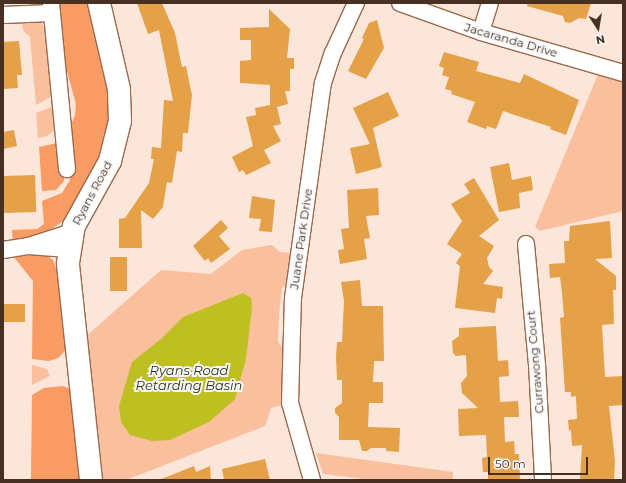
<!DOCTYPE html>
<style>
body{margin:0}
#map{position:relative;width:626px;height:483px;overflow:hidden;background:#fce5d9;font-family:Montserrat,sans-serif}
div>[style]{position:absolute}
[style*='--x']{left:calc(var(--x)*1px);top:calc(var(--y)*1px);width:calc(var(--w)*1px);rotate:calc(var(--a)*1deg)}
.green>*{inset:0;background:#fac09e}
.forest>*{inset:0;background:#f89c64}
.water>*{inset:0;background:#bdc020}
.building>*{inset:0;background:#e4a147;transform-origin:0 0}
.roads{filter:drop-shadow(1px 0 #9a694c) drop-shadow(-1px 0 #9a694c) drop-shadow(0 1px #9a694c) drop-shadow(0 -1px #9a694c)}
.minor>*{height:16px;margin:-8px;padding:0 8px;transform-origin:8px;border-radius:8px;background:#fff}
.primary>*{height:22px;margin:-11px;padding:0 11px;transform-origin:11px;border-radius:11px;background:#fff}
span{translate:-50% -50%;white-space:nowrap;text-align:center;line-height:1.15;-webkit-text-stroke:4px #f8f8f8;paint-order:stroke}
.street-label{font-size:12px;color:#453023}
.water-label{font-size:13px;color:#30321a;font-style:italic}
.frame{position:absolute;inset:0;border:4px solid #453023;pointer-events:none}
.north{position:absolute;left:578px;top:8px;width:40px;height:40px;-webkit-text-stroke:3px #f8f8f8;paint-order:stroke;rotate:168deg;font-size:11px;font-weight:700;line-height:16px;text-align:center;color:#453023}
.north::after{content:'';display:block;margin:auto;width:14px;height:18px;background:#453023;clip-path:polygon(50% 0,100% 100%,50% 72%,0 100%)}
.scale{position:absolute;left:488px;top:457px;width:100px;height:18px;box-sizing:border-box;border:2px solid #453023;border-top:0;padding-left:5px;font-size:12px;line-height:14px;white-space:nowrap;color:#453023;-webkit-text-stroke:3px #f8f8f8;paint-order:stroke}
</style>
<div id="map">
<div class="green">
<div style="clip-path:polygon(22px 19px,39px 21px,46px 28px,53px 96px,36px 105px,30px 37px,23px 30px)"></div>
<div style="clip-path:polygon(598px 74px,623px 81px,623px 211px,540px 231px,535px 227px)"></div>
<div style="clip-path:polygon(54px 106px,55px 130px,47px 136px,38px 138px,36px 113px)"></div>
<div style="clip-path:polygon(272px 245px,280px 252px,292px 253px,288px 283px,282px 288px,279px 314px,278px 342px,283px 348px,282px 405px,271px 408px,265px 426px,126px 480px,100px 480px,83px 339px,161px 270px,211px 274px,242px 250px)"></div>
<div style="clip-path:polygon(32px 365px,47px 369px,50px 376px,32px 385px)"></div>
<div style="clip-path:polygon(316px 453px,453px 472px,453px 480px,371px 480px,323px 474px)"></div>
</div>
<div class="forest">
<div style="clip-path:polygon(56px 3px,93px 3px,112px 96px,107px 145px,63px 221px,49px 231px,13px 243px,12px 230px,37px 229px,44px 224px,42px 201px,62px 193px,70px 180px,69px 130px,75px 115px,76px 104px,62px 53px)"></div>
<div style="clip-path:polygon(57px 143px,65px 171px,64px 181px,56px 190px,42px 191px,39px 147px)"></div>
<div style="clip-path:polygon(46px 255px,53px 260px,60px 279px,67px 349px,58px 358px,49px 361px,32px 359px,33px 281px,13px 256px)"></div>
<div style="clip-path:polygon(62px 386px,71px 389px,84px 480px,31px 480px,32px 395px,44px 388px)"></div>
</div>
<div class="water">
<div style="clip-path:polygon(243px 293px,251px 298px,252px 307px,246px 359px,235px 399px,209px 422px,170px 440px,152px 441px,130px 435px,121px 422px,119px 406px,132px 362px,161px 339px,183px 317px)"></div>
</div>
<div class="building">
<div style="clip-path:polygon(137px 3px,162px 3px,175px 33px,182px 67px,186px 66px,192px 95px,188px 133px,183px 133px,182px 152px,177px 151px,172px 183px,167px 182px,163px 207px,153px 219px,141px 210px,142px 248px,119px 248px,119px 219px,125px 218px,149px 183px,154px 159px,151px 159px,152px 147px,161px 148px,164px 100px,173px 101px,159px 30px,148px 34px)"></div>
<div style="clip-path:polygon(528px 3px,591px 3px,586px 19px,579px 18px,570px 23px,565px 22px,563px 16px,527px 6px)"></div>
<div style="clip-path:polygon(269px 9px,290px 29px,287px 58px,294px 58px,294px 69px,290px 69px,290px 91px,285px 91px,288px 104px,277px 107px,281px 124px,273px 126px,281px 141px,264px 150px,271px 163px,246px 175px,243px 170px,239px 172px,232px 157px,253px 146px,246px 117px,256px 115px,255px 108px,270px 105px,270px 85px,240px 83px,240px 61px,251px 60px,251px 40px,240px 40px,240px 28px,269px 27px)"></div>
<div style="clip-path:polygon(377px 20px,384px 48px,366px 79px,348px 71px,364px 39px,362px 38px,369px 23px)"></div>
<div style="clip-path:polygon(19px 41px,22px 75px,17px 75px,18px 88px,3px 89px,3px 42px)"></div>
<div style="clip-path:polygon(444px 52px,479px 62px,476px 71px,520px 83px,524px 74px,579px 100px,566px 135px,550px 129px,551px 127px,503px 111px,496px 129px,487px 126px,486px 129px,467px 122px,475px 102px,451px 94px,452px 91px,445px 89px,449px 77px,442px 75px,444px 68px,439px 66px)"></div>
<div style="clip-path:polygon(388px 92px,399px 116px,373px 128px,382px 167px,356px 174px,350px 148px,370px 144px,353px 108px)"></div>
<div style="clip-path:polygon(14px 130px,17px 146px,3px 149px,3px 132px)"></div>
<div style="clip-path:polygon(509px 163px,512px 180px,531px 176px,533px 190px,519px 193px,520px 208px,499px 212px,490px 167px)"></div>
<div style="left:35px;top:175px;width:37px;height:32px;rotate:88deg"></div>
<div style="clip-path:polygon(474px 178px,499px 220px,479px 236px,494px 246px,487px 258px,489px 267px,493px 271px,483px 284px,503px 287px,502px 299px,497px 298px,495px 313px,455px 308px,460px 266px,456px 263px,462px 254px,447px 244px,462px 221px,451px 204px,470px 193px,464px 184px)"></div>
<div style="clip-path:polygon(378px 188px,379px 215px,366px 216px,370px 238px,364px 239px,367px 259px,340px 264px,338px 250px,344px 249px,341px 229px,349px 228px,347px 190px)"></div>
<div style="clip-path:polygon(252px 196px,275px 200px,272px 232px,259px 231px,261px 219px,249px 218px)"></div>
<div style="clip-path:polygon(221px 220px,228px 228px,219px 236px,230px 249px,211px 263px,208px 258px,205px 261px,193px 246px)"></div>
<div style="clip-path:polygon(610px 221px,612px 258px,595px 259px,616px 276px,616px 290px,613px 290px,614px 324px,602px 325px,605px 377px,623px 376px,623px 405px,609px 406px,615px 461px,614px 480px,580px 480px,582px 445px,572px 446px,571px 430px,569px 431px,568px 420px,577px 419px,576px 396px,571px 397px,571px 392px,565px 392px,560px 318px,564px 317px,562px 293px,560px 277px,550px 278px,549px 264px,565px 263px,564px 241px,569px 241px,570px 226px)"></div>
<div style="left:110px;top:257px;width:17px;height:34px"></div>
<div style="clip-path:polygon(360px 280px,362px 306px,383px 306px,384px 361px,374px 361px,373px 382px,383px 382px,383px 403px,369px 403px,368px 427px,400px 428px,399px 452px,386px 451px,386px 448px,371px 448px,367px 451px,362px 451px,359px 440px,339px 440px,339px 417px,335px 413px,335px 408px,342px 403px,342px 380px,337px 380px,336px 357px,337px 342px,342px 342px,344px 301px,341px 282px)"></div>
<div style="left:3px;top:304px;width:22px;height:18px"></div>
<div style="clip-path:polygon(496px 326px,498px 361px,508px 360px,509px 376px,499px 377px,500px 402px,518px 401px,519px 417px,504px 417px,505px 442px,514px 441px,515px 454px,519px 454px,520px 480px,488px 480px,488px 472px,483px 472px,482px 458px,487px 457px,486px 435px,459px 436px,458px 409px,478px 408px,462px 393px,461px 383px,467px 376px,466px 355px,456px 356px,453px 353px,452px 341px,459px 336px,459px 328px)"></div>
<div style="clip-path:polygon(265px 459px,270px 480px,224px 480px,222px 469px)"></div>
<div style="clip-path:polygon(194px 466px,196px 472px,210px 466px,211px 480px,159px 480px)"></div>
</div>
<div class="roads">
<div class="minor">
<div style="--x:51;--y:3;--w:167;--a:84.5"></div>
<div style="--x:400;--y:3;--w:86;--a:19.7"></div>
<div style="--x:481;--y:32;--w:148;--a:16.1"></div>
<div style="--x:3;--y:15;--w:49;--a:-2.3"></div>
<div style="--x:481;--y:32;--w:30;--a:-73"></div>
<div style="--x:526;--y:244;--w:121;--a:84.8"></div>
<div style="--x:537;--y:364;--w:116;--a:87"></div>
<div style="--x:28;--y:246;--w:46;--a:-17.7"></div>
<div style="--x:3;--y:250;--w:25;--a:-9"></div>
<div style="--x:28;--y:246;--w:40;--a:4.3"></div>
<div style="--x:312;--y:480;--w:80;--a:-105.9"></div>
<div style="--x:290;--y:403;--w:105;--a:-88.4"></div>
<div style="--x:293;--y:298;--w:217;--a:-82.1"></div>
<div style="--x:323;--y:83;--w:32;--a:-72"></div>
<div style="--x:333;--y:53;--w:55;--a:-65.3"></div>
</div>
<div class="primary">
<div style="--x:91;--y:480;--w:218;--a:-96.1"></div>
<div style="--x:68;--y:263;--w:37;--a:-81"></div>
<div style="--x:74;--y:226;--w:74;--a:-61"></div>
<div style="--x:110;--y:161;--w:41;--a:-76"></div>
<div style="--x:120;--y:121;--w:32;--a:-92"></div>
<div style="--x:119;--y:89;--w:88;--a:-103.1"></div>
</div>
</div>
<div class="street-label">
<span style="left:511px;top:40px;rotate:16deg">Jacaranda Drive</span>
<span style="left:92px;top:193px;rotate:-62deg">Ryans Road</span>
<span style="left:301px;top:239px;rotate:-82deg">Juane Park Drive</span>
<span style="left:535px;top:362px;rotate:-95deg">Currawong Court</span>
</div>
<div class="water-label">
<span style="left:189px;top:378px">Ryans Road<br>Retarding Basin</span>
</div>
<div class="frame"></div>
<div class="north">N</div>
<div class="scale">50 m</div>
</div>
